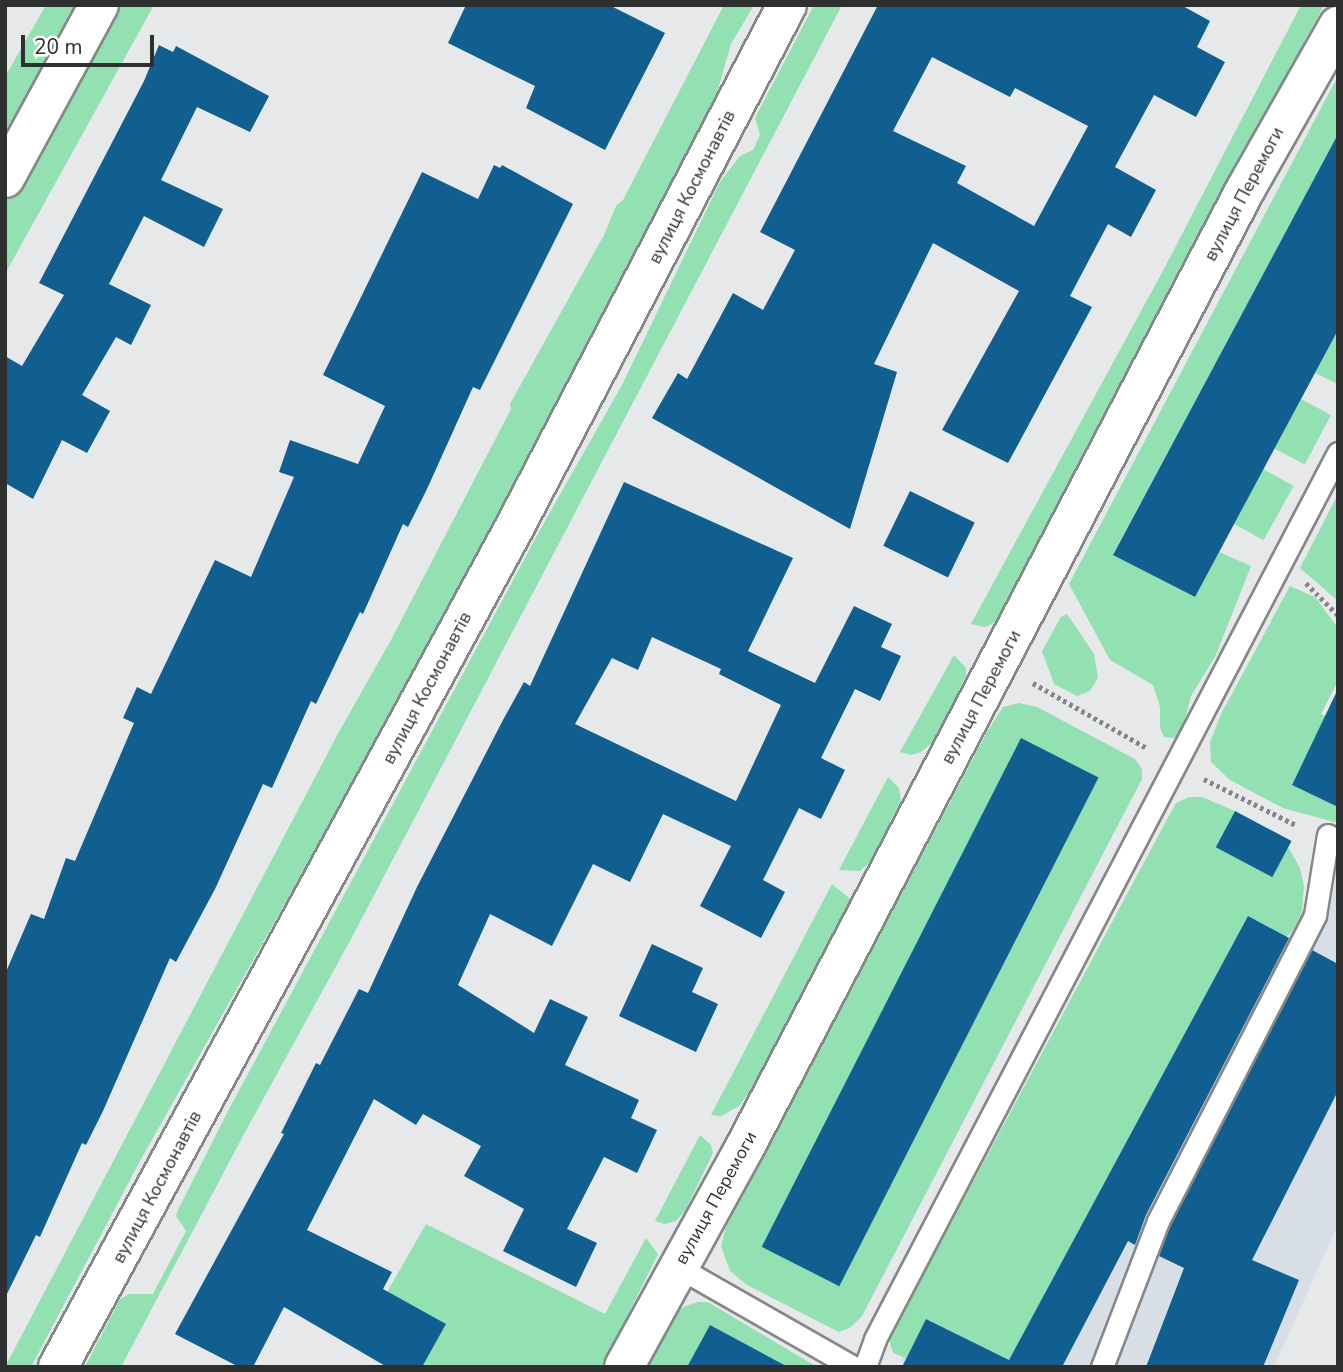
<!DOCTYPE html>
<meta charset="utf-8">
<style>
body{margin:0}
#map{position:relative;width:1343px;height:1372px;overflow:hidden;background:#e6e8e9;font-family:"Nunito Sans",sans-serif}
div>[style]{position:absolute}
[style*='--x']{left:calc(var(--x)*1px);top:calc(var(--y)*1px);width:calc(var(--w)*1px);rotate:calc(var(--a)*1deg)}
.built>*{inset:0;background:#d7dee5}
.green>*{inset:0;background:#93e0b2;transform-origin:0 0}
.building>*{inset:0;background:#105f90;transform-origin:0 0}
.path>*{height:4.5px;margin-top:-2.25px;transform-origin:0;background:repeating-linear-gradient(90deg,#848686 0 3.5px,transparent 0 7px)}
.roads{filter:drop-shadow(2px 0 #868788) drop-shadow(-2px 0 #868788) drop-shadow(0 2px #868788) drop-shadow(0 -2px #868788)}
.service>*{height:21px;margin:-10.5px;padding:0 10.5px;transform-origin:10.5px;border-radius:10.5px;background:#fff}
.minor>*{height:38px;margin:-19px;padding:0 19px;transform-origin:19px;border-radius:19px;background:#fff}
span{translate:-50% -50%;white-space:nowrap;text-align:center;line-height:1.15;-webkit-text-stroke:7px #fff;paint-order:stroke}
.street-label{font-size:18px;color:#2e2f2f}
.frame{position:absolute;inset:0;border:7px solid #2e2f2f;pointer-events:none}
.scale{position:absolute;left:21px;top:35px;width:133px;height:32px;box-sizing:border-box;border:4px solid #2e2f2f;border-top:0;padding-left:9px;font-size:21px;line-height:24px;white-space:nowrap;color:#2e2f2f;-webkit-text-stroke:5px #fff;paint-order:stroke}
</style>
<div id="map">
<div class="built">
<div style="clip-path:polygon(1338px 870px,1338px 1224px,1274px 1367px,903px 1367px,902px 1357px,925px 1314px,1248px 897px,1289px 917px)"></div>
</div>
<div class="green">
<div style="clip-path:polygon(46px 5px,79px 5px,5px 144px,5px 77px)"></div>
<div style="clip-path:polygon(116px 5px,154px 5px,5px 274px,5px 205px)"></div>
<div style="clip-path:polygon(724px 5px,754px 5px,731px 44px,713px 106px,488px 535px,386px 724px,140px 1161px,31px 1367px,5px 1367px,340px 730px,391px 640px,511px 409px,510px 404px,604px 235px,616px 206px,623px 200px)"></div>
<div style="clip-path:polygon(814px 5px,842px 5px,351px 939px,244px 1134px,121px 1367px,85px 1367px,120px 1299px,130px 1294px,153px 1294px,186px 1231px,176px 1216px,178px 1210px,227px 1113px,540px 530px,622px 385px,720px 182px,740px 156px,753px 150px,760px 135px,755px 118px)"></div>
<div style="clip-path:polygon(1301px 5px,1324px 5px,1216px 207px,1087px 460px,996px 622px,985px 627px,971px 624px,1165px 267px)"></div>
<div style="clip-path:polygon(1338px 76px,1338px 134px,1113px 554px,1194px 597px,1219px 552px,1251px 566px,1215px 657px,1191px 696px,1182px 732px,1174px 738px,1164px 737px,1160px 728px,1160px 707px,1153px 685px,1110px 660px,1069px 584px)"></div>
<div style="clip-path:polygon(1338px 330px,1338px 384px,1315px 373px)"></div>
<div style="left:1301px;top:399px;width:34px;height:56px;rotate:28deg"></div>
<div style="left:1263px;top:469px;width:35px;height:62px;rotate:29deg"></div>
<div style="clip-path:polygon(1338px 494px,1338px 601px,1300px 568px)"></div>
<div style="clip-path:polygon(1290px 586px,1315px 597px,1338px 628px,1338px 681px,1321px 714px,1338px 722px,1320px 727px,1292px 785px,1332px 804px,1338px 793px,1338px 823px,1283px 808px,1230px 780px,1211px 762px,1210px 742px,1221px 714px)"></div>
<div style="clip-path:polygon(1067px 614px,1094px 654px,1098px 678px,1090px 691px,1077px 696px,1054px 684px,1042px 651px,1061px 617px)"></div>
<div style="clip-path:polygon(954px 655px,966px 668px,966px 676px,935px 740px,921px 752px,911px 755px,900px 752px)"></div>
<div style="clip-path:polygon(1019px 703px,1037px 707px,1135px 759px,1142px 769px,1142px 779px,862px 1316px,850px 1328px,839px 1332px,747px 1285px,730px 1271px,721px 1246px,726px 1227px,987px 732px,1003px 707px)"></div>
<div style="clip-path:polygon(888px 777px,899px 788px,901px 800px,871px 861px,860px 871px,839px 870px)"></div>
<div style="clip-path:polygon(1189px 797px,1202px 797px,1235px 811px,1216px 847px,1272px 877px,1288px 847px,1300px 868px,1304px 887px,1302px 911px,1294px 929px,1286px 937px,1248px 916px,1009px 1360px,927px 1319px,906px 1358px,893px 1353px,889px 1339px,1164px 825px,1176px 803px)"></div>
<div style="clip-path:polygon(832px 884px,850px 899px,850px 910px,760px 1078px,739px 1106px,721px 1116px,711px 1115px)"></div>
<div style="clip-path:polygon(700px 1135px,711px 1145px,713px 1153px,685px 1211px,676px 1221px,665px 1224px,655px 1221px)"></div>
<div style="clip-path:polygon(426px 1224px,605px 1314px,646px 1238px,658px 1254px,602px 1367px,416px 1367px,370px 1322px)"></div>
<div style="clip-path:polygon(698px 1302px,708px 1302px,817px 1367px,788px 1367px,710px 1325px,687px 1367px,640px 1367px,672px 1316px,685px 1306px)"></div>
</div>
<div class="building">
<div style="clip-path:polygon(466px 5px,609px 5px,665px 33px,605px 150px,526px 108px,535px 86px,448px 43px)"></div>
<div style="clip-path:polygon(evenodd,878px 5px,1181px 5px,1210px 21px,1197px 47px,1225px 62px,1196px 117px,1154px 95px,1115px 167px,1156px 190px,1131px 237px,1108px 224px,1070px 296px,1092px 307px,1008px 463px,942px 430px,1019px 291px,933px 243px,874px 364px,897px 372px,850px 529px,652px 418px,678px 373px,687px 379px,733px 293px,763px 310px,795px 250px,760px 232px,878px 5px,932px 57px,1010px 97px,1015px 88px,1088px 126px,1034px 226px,957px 183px,966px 166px,893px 131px,932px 57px)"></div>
<div style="clip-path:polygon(159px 45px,173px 52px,176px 46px,269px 96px,250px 132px,197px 107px,161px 180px,223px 209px,204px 247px,144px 216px,109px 284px,151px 305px,131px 345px,116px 337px,82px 395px,110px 411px,87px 453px,62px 440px,33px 499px,5px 483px,5px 356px,22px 366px,64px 295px,39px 283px,144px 81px)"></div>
<div style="clip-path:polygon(1338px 134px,1338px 330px,1195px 597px,1113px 555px)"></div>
<div style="clip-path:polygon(494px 165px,500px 168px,502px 165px,573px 204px,480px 390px,473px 387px,427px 489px,408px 527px,403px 524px,363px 614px,360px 612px,316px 704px,311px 701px,272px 788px,263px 784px,215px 889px,176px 962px,170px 958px,103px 1111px,86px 1145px,82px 1143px,40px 1237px,36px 1235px,5px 1298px,5px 974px,31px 914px,44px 919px,66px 858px,75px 861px,134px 723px,123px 718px,137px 687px,151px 694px,215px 560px,251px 577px,294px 477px,279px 472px,290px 440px,358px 464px,385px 406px,323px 375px,422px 172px,478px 199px)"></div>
<div style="clip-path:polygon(evenodd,624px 482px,793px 558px,748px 651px,815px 683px,854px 606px,892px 624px,881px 647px,901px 656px,880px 701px,855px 689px,821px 758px,845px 770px,821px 819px,799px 808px,763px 880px,785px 892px,761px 938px,700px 906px,731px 846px,663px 814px,630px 882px,593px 864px,552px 946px,490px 914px,458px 985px,534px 1033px,550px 999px,588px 1017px,565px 1065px,639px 1100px,631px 1118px,657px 1130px,637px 1173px,604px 1157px,567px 1229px,597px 1243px,576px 1287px,503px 1251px,524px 1209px,464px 1176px,481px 1146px,423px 1114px,416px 1125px,374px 1099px,307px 1230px,392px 1272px,383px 1289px,446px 1324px,422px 1367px,387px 1367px,284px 1307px,253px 1367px,239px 1367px,175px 1334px,284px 1134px,281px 1133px,316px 1063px,320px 1065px,359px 989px,368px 993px,417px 887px,503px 720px,524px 682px,530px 686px,624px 482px,652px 637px,721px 669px,719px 674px,781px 705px,736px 801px,575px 724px,612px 658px,638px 670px,652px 637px)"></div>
<div style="left:910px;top:491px;width:72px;height:61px;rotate:26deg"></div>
<div style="clip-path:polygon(1338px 689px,1338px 807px,1292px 785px)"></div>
<div style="left:1021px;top:738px;width:87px;height:571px;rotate:27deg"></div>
<div style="left:1235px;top:811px;width:64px;height:41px;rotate:28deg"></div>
<div style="clip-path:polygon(1248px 916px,1289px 938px,1146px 1215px,1135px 1245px,1128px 1241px,1062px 1367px,902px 1367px,926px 1319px,1009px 1360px)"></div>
<div style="clip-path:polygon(652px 944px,703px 968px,692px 992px,718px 1004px,696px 1052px,619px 1016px)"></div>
<div style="clip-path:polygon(1312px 950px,1338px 964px,1338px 1091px,1252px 1260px,1299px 1280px,1263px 1367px,1146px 1367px,1184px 1268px,1159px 1256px,1170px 1226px)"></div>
<div style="clip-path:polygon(710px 1325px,788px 1367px,687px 1367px)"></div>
</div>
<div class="path">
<div style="--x:1306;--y:583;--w:45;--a:45"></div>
<div style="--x:1033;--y:683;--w:131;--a:29.7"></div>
<div style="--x:1204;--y:779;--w:103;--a:26.6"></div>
</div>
<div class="roads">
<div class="service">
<div style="--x:678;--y:1267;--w:202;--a:29.7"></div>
<div style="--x:865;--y:1367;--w:30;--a:-70"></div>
<div style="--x:875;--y:1339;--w:1000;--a:-62.41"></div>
<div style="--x:1102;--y:1367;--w:156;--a:-69"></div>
<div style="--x:1158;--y:1221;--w:344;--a:-62.8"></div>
<div style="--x:1315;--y:915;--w:81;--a:-80.8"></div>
</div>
<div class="minor">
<div style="--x:5;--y:178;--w:197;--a:-61.5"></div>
<div style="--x:58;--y:1367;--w:953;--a:-61.47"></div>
<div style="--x:513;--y:530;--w:592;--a:-62.44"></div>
<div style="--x:624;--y:1367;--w:253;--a:-61.2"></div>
<div style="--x:746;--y:1145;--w:1078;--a:-62.41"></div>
<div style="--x:1245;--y:190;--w:189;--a:-60.4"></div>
</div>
</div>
<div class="street-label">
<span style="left:692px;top:187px;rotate:-63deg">вулиця Космонавтів</span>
<span style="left:1244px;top:194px;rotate:-62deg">вулиця Перемоги</span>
<span style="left:427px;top:688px;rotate:-62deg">вулиця Космонавтів</span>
<span style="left:981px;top:697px;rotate:-62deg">вулиця Перемоги</span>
<span style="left:157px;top:1187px;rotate:-62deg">вулиця Космонавтів</span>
<span style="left:716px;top:1198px;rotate:-61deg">вулиця Перемоги</span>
</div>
<div class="frame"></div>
<div class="scale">20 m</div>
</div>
